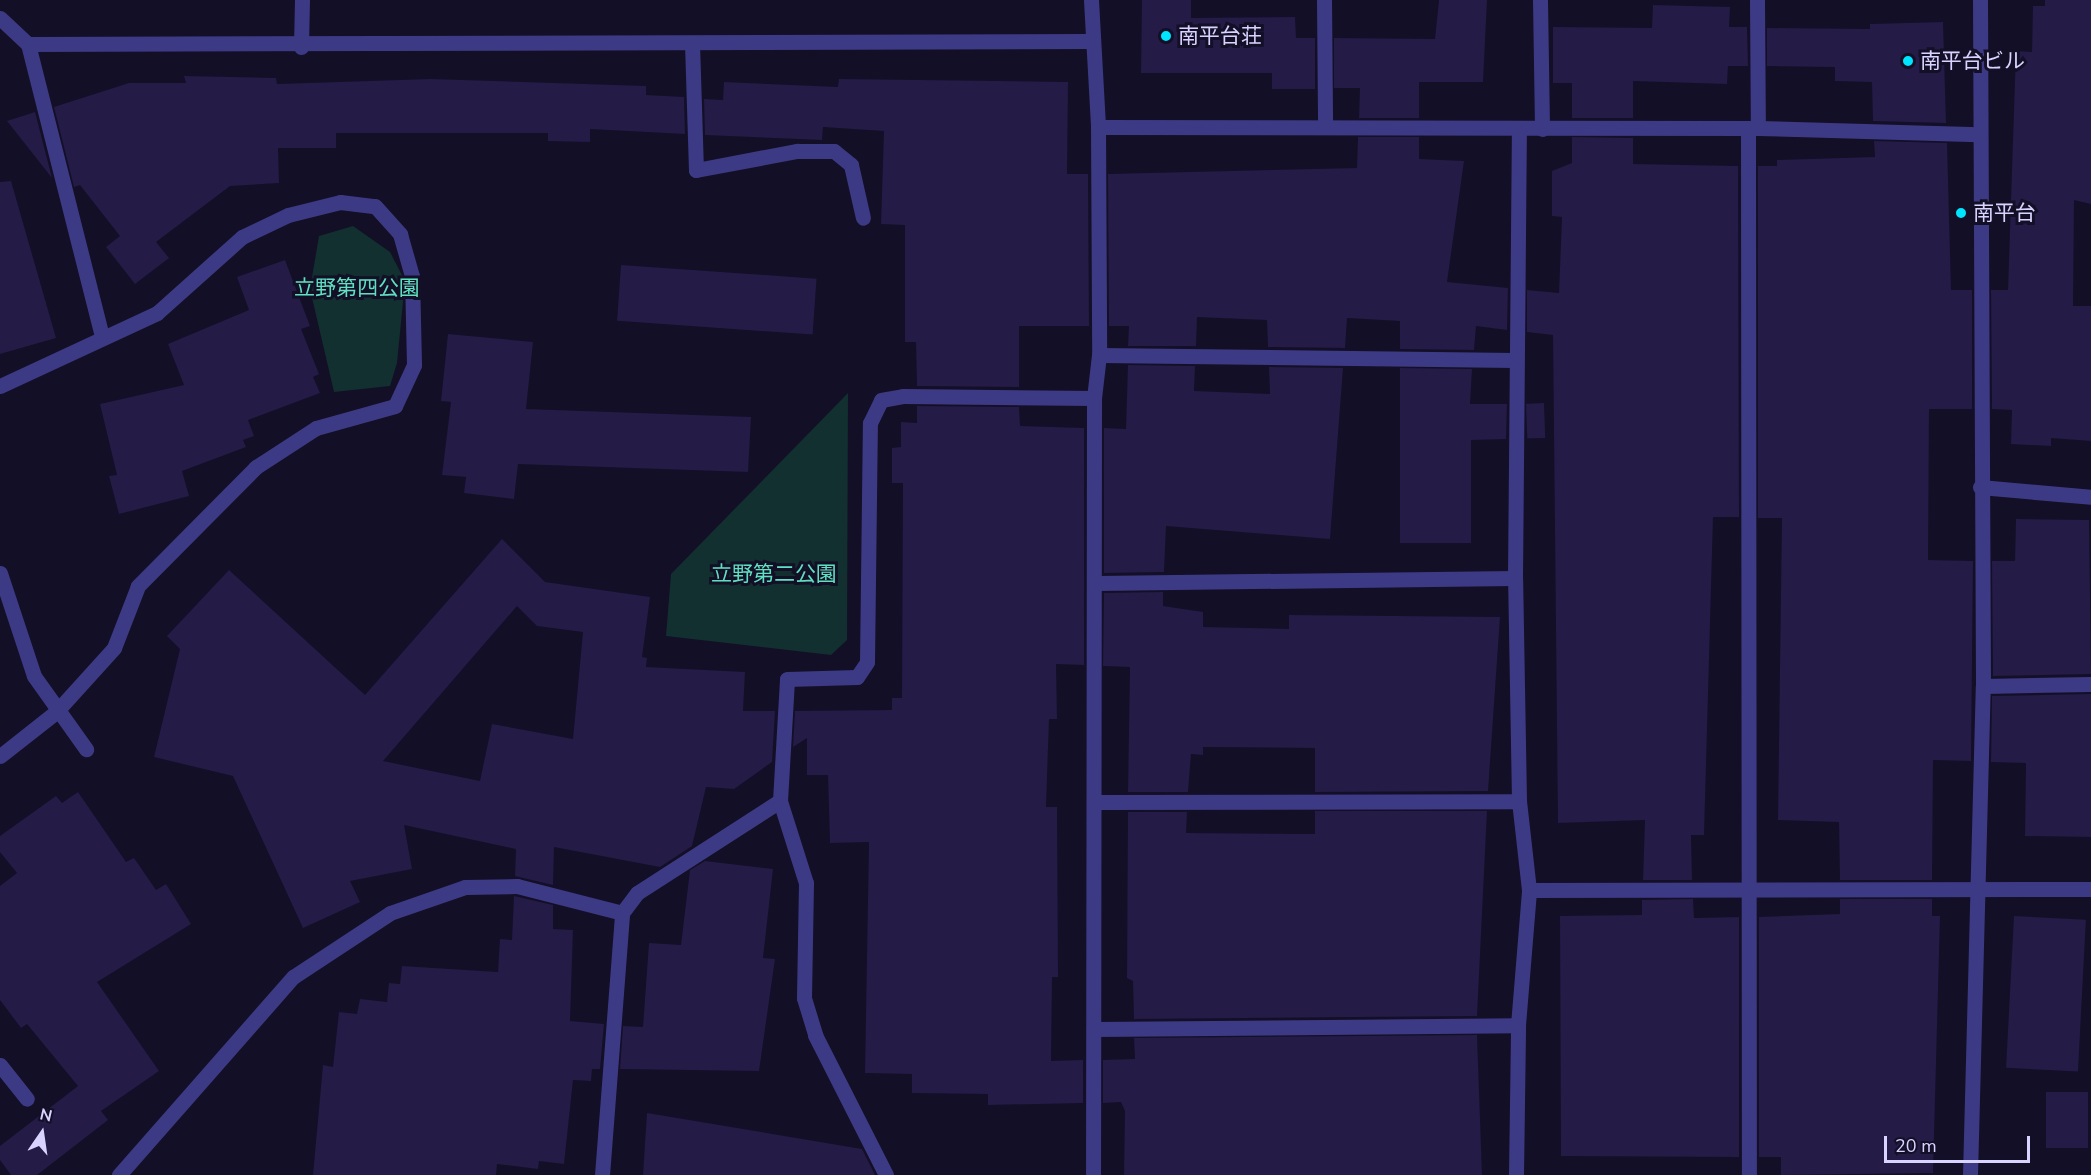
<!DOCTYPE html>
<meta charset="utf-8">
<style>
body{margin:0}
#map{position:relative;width:2091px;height:1175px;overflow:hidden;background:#130f26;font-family:"Nunito Sans","Noto Sans JP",sans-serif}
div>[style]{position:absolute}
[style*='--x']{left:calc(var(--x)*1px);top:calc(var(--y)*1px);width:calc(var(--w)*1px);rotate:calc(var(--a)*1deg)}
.green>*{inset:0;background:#12302f}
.building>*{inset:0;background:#241b47;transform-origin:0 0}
.lane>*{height:15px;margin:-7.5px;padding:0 7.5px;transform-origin:7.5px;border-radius:7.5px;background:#3d3a85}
.street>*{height:15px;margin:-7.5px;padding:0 7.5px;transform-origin:7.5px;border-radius:7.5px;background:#3d3a85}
.dots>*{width:16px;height:16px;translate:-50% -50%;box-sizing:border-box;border:3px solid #130f26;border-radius:50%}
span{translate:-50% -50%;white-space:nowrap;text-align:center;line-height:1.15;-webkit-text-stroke:6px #130f26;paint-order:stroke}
.poi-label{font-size:21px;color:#d9d4ff}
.left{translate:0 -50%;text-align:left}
.park-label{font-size:21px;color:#5fe0c0}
.north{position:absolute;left:12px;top:1103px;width:60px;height:60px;-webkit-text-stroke:4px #130f26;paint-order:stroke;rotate:13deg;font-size:16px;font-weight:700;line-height:24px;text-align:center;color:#d9d4ff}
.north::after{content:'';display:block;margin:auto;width:21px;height:27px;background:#d9d4ff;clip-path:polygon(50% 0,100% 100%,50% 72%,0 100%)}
.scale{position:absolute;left:1884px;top:1136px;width:146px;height:27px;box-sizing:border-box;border:3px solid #d9d4ff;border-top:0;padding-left:8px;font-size:18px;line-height:21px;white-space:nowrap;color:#d9d4ff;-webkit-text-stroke:4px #130f26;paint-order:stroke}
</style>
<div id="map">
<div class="green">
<div style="clip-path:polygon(353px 226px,390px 252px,405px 281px,397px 363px,390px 386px,334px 392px,310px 289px,319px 236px)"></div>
<div style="clip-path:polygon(848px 393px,847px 640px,831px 655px,666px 636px,671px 574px)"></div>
</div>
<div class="building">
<div style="clip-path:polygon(1142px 0,1191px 0,1191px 18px,1295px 17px,1296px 38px,1315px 38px,1315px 89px,1272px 89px,1272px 73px,1141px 73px)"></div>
<div style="clip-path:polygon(1439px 0,1487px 0,1483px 82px,1419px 82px,1419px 118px,1359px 118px,1360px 88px,1334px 88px,1334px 38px,1435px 39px)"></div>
<div style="clip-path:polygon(2045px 0,2091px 0,2091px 204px,2074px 200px,2073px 306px,2091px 306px,2091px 441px,2051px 438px,2051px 446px,2011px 444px,2012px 410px,1992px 409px,1991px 290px,2008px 290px,2016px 51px,2032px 52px,2033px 6px,2045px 6px)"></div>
<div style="clip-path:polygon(1653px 5px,1730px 7px,1729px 27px,1747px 27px,1748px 66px,1728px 66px,1727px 84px,1633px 81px,1633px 118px,1572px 118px,1572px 83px,1553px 83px,1553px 27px,1652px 28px)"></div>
<div style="clip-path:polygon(1943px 22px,1946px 123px,1873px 121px,1872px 82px,1835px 81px,1835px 67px,1767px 66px,1767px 28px,1870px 29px,1870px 24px)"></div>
<div style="clip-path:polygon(184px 76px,276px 78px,277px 84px,431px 79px,646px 86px,646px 95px,684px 97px,685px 134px,590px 129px,590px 142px,548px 141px,548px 133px,336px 133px,336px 148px,278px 148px,279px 183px,230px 186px,156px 242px,169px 258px,135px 284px,106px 247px,120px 236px,80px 185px,74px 187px,54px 107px,129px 83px,186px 83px)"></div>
<div style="clip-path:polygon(839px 79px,1068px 82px,1067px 174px,1088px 174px,1089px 326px,1019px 326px,1019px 387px,917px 386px,916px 342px,905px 342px,905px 225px,881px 224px,884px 131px,823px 127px,822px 140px,705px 135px,704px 99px,723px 100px,724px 82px,838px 87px)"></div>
<div style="clip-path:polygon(35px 112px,52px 178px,7px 121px)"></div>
<div style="clip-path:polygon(1358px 137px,1419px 137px,1419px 159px,1464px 161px,1447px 282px,1508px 288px,1507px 330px,1476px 326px,1474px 350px,1400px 349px,1400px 321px,1347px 318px,1345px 348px,1268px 347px,1267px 320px,1197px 317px,1196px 346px,1128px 346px,1129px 326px,1109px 326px,1108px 174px,1357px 168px)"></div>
<div style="clip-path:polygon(1572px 137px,1633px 138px,1633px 164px,1738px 166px,1739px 517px,1713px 517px,1704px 835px,1691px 835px,1692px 880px,1643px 880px,1645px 820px,1558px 823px,1553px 335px,1527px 332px,1527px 290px,1559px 293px,1562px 217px,1552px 216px,1552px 171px,1572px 163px)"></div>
<div style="clip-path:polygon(1874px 141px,1947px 143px,1951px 290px,1972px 290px,1972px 409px,1929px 409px,1928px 560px,1973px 561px,1971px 761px,1933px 760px,1932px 880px,1840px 880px,1839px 822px,1778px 820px,1782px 518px,1758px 518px,1758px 166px,1777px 166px,1777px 160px,1875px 157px)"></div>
<div style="clip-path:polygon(11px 181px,56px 338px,0 354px,0 182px)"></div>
<div style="clip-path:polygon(285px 260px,310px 326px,301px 329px,319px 374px,313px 377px,320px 393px,248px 420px,254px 436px,243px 440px,246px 447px,182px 471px,189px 496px,119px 514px,109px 476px,117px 475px,100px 404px,184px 385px,168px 344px,249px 310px,237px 277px)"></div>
<div style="left:621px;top:265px;width:196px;height:56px;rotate:4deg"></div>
<div style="clip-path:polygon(448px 334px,533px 342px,526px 409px,751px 417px,748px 472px,518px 464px,514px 499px,464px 493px,466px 477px,442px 475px,451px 402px,441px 401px)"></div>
<div style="clip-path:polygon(1128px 365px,1195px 366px,1194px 391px,1270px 394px,1269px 367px,1343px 368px,1330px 539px,1166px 526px,1164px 572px,1104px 573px,1104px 428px,1126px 429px)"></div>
<div style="clip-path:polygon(1400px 368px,1472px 369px,1470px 404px,1507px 404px,1506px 439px,1471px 440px,1471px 543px,1400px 543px)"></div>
<div style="left:1544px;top:403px;width:35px;height:18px;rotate:88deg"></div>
<div style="clip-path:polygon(917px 406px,1019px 407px,1020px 426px,1084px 428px,1084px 665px,1056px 664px,1057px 719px,1049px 719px,1046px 807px,1057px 807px,1058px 977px,1052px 977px,1051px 1061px,1083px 1060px,1083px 1103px,988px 1105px,988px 1094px,912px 1093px,912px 1074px,865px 1073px,869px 842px,830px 843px,828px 775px,807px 775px,807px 738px,793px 747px,795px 711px,892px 710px,892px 698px,902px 698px,903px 483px,892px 483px,892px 448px,901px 447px,901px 422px,917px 423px)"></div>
<div style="clip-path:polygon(2016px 519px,2089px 520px,2091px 674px,1993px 676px,1992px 561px,2015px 561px)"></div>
<div style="clip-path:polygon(evenodd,502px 539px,545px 582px,650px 597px,642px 657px,647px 658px,646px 667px,745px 672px,743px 711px,775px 711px,772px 762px,734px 789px,706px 787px,692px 846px,660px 867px,554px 847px,553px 885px,515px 876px,516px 849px,404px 825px,412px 869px,350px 881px,360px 902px,303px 928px,233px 776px,154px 757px,180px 649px,167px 636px,229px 570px,365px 695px,502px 539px,517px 606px,537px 626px,583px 632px,573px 739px,492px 724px,480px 781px,383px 761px,517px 606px)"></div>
<div style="clip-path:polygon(1163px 592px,1163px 606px,1203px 612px,1203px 627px,1289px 629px,1289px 615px,1500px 617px,1488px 791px,1315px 792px,1315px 748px,1203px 747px,1203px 755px,1191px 754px,1188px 792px,1128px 792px,1130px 667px,1103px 666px,1104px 593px)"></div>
<div style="clip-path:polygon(2091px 694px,2091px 837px,2025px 836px,2026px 763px,1991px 762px,1992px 696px)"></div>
<div style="clip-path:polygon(78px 792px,126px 862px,134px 858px,156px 890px,166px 884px,191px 924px,97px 982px,159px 1071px,101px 1111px,108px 1120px,37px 1175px,11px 1175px,0 1160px,0 1146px,78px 1086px,27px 1024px,21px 1028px,0 1000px,0 886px,17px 873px,0 852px,0 836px,56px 796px,62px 803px)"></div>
<div style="clip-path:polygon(1315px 811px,1487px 811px,1477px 1016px,1134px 1019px,1133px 981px,1127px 978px,1128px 812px,1187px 812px,1186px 833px,1315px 834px)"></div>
<div style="clip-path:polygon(705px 861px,773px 869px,763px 958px,775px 959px,759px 1071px,620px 1069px,623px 1026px,643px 1027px,649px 943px,681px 945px,690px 870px)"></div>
<div style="clip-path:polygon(514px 896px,553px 905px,553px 929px,573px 930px,570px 1021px,604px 1024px,600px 1069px,592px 1069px,591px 1081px,573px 1080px,564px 1164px,539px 1161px,538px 1169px,497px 1164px,496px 1175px,313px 1175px,323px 1065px,333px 1067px,339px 1012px,357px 1014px,360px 999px,387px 1002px,389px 983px,400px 984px,402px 966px,498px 972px,500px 939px,512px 940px)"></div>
<div style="clip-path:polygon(1693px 899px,1694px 918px,1739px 917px,1739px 1157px,1561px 1156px,1560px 916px,1642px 915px,1642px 900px)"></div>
<div style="clip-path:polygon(1840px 899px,1932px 899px,1932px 916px,1940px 916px,1933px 1173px,1781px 1175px,1781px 1157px,1759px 1157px,1759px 917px,1840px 914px)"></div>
<div style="left:2014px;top:916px;width:72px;height:152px;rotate:3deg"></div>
<div style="clip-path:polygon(1477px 1035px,1482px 1175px,1124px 1175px,1125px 1111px,1121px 1102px,1103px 1103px,1103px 1060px,1135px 1059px,1134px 1038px)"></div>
<div style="left:2046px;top:1092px;width:42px;height:56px"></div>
<div style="clip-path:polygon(647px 1113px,862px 1149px,875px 1175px,643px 1175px)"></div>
</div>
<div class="lane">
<div style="--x:692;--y:43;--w:127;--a:88.2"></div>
<div style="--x:696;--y:170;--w:103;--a:-10.7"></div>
<div style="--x:797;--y:151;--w:37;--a:0"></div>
<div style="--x:834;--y:151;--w:22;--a:39"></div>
<div style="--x:851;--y:165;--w:54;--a:77.2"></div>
</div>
<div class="street">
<div style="--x:1091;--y:0;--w:127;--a:86.8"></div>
<div style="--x:1098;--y:127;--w:228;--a:89.7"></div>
<div style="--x:1099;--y:355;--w:43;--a:96.6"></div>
<div style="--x:1094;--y:398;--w:777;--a:90.07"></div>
<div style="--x:1324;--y:0;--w:127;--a:89.5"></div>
<div style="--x:1540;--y:0;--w:129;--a:89.1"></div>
<div style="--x:1757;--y:0;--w:128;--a:89.6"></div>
<div style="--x:0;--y:18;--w:38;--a:43"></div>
<div style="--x:28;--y:44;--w:302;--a:75.8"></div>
<div style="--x:28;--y:44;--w:1062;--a:-0.16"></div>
<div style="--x:301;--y:47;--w:47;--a:-88.8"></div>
<div style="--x:1098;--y:127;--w:660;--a:0.09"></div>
<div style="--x:1758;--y:128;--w:221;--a:1.6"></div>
<div style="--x:1748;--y:129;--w:1046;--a:89.95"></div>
<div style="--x:1099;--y:355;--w:416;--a:0.7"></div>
<div style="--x:0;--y:386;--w:173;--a:-24.9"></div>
<div style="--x:157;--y:313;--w:114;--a:-41.8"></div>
<div style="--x:242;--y:237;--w:51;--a:-25.6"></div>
<div style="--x:288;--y:215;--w:54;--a:-14"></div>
<div style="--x:340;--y:202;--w:35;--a:7"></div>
<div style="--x:375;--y:206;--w:38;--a:48"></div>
<div style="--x:400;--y:234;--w:44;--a:74.1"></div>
<div style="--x:412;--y:276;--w:89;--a:88.7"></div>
<div style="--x:414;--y:365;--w:45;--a:114.9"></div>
<div style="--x:395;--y:406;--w:82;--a:164.4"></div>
<div style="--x:316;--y:428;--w:72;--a:147"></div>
<div style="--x:256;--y:467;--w:168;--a:134.8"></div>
<div style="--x:138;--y:586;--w:66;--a:111.2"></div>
<div style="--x:114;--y:648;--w:86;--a:132.2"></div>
<div style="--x:56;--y:712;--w:71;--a:141.8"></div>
<div style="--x:1980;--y:487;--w:111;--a:5.1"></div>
<div style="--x:0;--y:573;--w:108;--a:71.7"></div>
<div style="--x:34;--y:676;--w:90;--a:54.5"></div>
<div style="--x:1097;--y:583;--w:418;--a:-0.7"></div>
<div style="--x:1983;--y:686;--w:108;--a:-1.1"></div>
<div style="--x:780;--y:801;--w:122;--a:-86.7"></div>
<div style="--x:787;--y:679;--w:70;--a:-1.6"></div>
<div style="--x:857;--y:677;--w:18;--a:-56"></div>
<div style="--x:867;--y:662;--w:239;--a:-89.3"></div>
<div style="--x:870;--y:423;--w:25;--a:-64"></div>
<div style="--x:881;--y:400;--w:22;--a:-10"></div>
<div style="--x:903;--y:396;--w:191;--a:0.6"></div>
<div style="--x:1097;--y:802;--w:422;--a:-0.1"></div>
<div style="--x:1529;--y:890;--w:562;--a:-0.1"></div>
<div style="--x:1095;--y:1029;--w:423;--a:-0.5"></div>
<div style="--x:0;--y:1065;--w:43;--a:51.5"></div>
<div style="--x:119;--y:1175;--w:264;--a:-48.7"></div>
<div style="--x:293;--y:977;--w:116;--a:-33.4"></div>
<div style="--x:390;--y:913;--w:79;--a:-19.1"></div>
<div style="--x:465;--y:887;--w:52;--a:-1.1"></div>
<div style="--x:517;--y:886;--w:108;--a:14.4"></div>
<div style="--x:622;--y:913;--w:25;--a:-53"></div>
<div style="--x:637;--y:893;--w:170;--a:-32.8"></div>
<div style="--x:780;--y:801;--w:86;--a:72.4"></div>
<div style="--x:806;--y:883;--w:115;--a:91"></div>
<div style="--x:804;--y:998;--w:39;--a:73"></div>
<div style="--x:815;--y:1035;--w:157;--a:63.1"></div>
<div style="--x:602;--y:1175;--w:263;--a:-85.6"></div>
<div style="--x:1516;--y:1175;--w:150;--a:-89.2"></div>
<div style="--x:1518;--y:1025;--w:135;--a:-85.3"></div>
<div style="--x:1529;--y:890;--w:90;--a:-96.4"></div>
<div style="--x:1519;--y:801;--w:223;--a:-91"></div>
<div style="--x:1515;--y:578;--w:447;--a:-89.5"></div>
<div style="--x:1970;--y:1175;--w:489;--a:-88.5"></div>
<div style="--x:1983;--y:686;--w:686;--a:-90.25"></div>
</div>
<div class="dots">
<div style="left:1166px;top:36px;background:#00e5ff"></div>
<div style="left:1908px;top:61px;background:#00e5ff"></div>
<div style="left:1961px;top:213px;background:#00e5ff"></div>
</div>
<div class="poi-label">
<span class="left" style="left:1178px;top:36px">南平台荘</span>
<span class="left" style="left:1920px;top:61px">南平台ビル</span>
<span class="left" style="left:1973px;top:213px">南平台</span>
</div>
<div class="park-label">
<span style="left:357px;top:288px">立野第四公園</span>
<span style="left:774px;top:574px">立野第二公園</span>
</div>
<div class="north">N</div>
<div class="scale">20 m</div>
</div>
